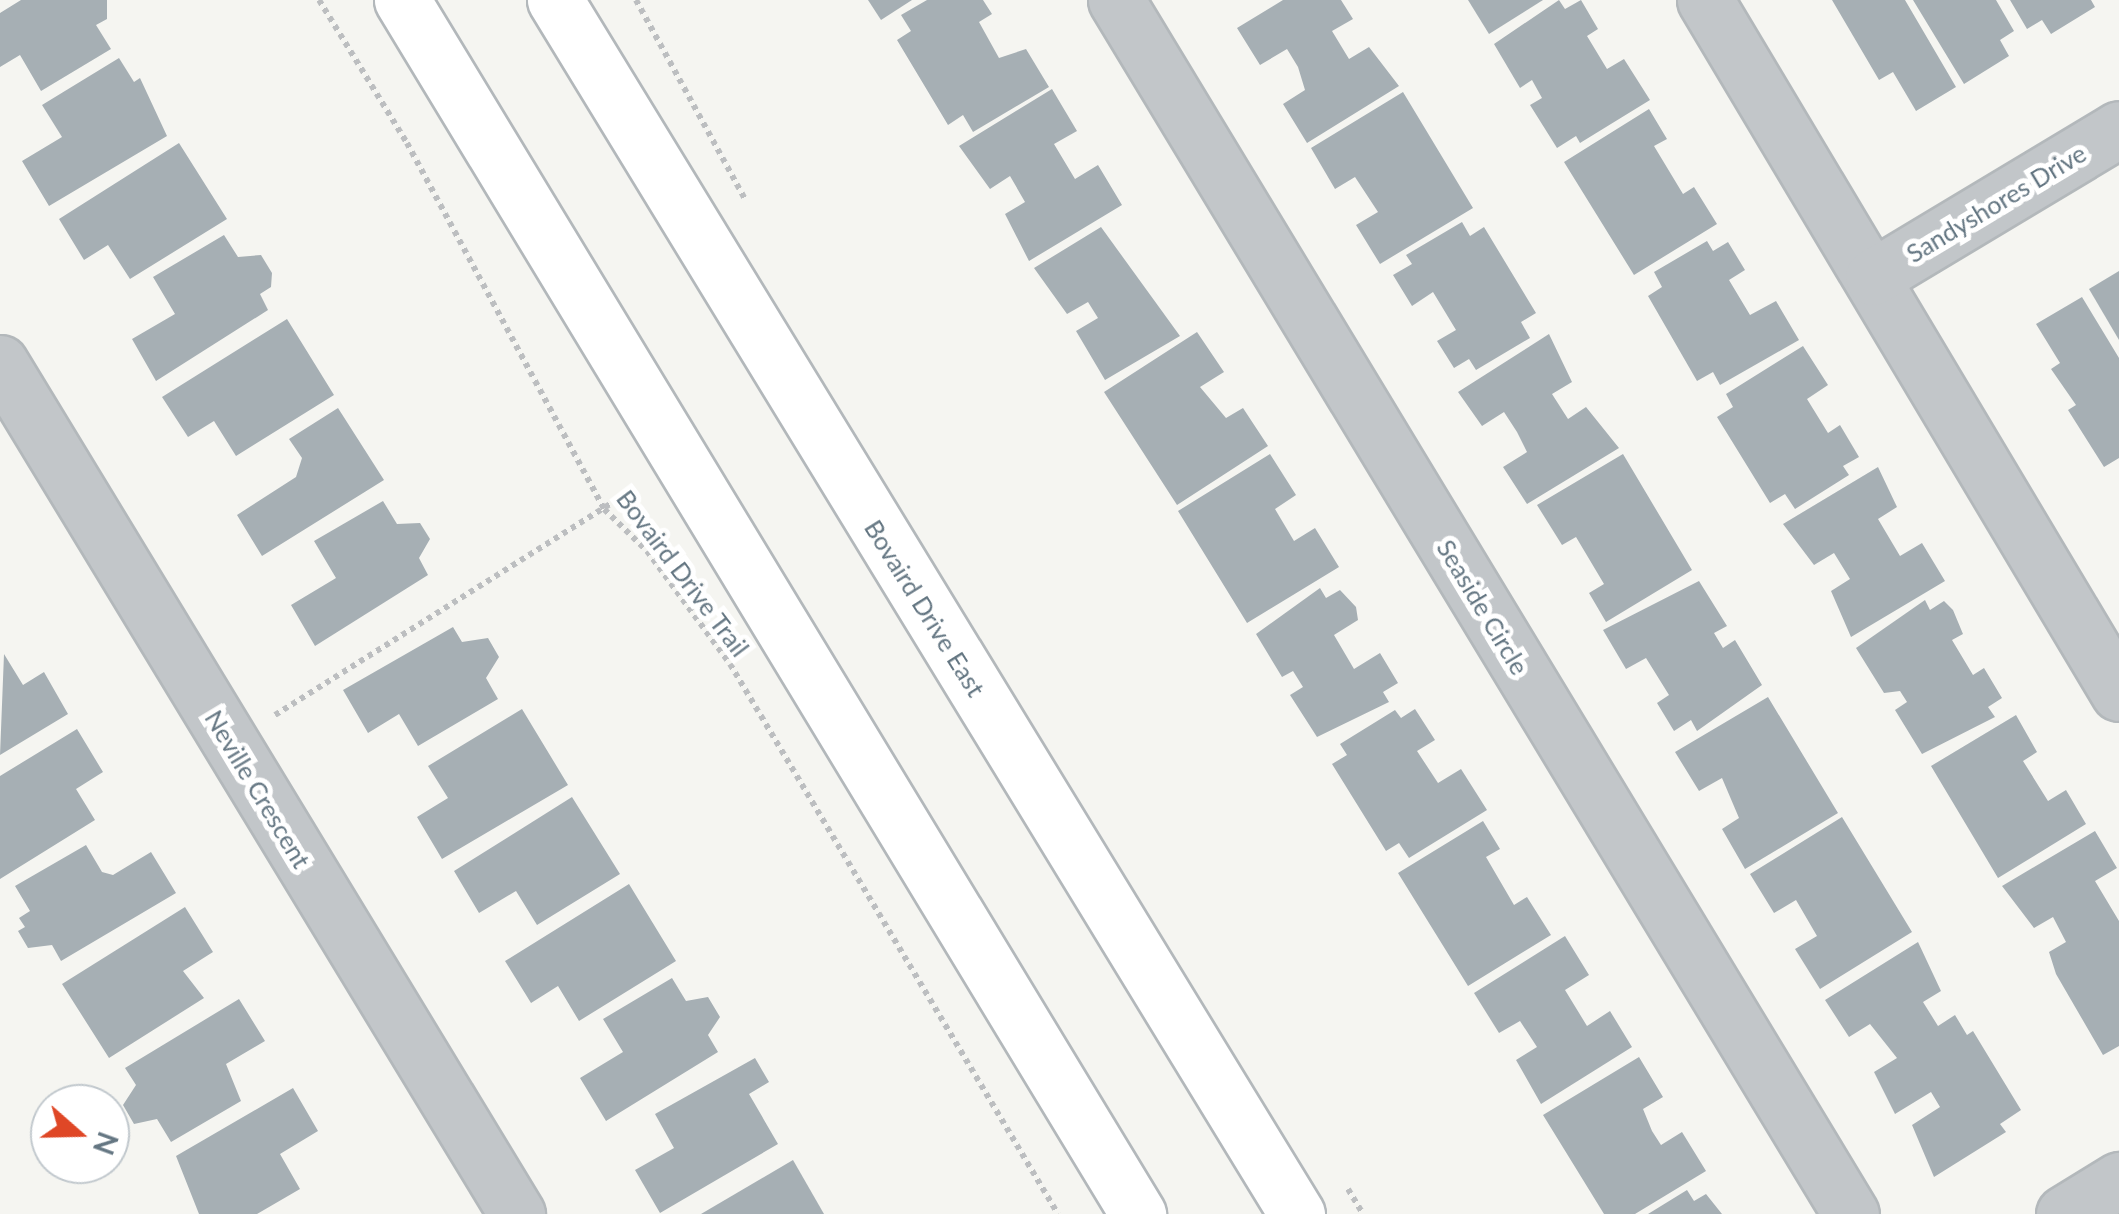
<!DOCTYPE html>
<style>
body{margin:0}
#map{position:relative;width:2119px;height:1214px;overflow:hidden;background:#f5f5f1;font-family:Lato,sans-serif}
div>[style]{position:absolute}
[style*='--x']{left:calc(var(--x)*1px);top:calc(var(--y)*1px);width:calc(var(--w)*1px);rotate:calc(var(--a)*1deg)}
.building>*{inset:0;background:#a6afb4}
.path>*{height:6px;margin-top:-3px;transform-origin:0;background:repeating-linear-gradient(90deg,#bcbec0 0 5px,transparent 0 10px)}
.roads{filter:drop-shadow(2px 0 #b3b8bb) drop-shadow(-2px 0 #b3b8bb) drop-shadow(0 2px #b3b8bb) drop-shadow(0 -2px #b3b8bb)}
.minor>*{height:55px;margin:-27.5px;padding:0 27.5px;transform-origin:27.5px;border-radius:27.5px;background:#c2c6c9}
.major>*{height:55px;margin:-27.5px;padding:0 27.5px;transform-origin:27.5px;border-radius:27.5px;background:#fff}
span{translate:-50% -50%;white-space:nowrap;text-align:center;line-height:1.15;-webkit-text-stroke:10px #fff;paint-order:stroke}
.street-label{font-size:25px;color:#647682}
.north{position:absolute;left:30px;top:1084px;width:100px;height:100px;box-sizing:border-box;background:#fff;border:2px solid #c1c8cd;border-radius:50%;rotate:110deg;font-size:28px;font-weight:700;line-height:40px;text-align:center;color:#647682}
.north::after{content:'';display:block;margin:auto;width:35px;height:45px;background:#df4726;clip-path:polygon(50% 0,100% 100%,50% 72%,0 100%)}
</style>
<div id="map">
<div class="building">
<div style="clip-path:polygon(21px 0,107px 0,107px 19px,96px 25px,111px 49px,41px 91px,20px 55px,0 67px,0 13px)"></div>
<div style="clip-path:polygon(868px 0,912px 0,881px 20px)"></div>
<div style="clip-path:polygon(927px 0,983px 0,992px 14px,979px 22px,999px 58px,1026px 49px,1049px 87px,973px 132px,963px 115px,948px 125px,897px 40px,911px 31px,901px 15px)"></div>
<div style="clip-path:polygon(1283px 0,1341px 0,1353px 19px,1332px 31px,1349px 59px,1369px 47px,1399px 86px,1307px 143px,1283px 104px,1305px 90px,1298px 67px,1287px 49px,1260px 65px,1237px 28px)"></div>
<div style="clip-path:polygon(1468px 0,1543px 0,1489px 34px)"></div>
<div style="clip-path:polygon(1559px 0,1565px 9px,1581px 0,1598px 29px,1587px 36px,1607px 69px,1624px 59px,1650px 100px,1580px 143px,1576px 136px,1557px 148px,1530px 105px,1542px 98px,1532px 80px,1520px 88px,1494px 44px)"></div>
<div style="clip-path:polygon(1832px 0,1905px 0,1956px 87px,1916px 111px,1893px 72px,1879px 80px)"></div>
<div style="clip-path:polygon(1913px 0,1996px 0,2014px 31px,2000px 40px,2009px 56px,1964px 84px)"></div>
<div style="clip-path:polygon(2010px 0,2091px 0,2095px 7px,2051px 34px,2042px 20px,2027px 29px)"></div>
<div style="clip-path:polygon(119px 58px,134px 82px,140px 78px,167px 136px,49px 206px,22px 161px,62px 137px,42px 105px)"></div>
<div style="clip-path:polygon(1052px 89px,1077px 131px,1054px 144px,1075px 179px,1098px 165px,1122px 205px,1029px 261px,1005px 214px,1025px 202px,1010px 176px,990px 189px,959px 146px)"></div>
<div style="clip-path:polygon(1403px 92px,1473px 208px,1380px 264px,1356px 225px,1378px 212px,1355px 177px,1335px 189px,1311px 148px)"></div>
<div style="clip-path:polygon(1649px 109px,1667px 139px,1654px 146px,1683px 194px,1694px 187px,1717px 224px,1634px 275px,1564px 162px)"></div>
<div style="clip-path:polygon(179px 143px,227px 219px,130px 279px,108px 245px,84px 260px,59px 219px)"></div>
<div style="clip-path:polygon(1462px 222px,1470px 236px,1484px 227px,1536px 313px,1521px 322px,1530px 338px,1476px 370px,1469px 359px,1454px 368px,1437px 341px,1456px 330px,1433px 292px,1412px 306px,1393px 275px,1412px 264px,1406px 255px)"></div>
<div style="clip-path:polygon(1101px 227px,1180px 336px,1105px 380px,1076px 331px,1098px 318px,1088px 302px,1067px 314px,1034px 268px)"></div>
<div style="clip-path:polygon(224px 235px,238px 257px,261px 255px,272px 273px,271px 287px,260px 294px,268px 310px,156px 381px,132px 339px,175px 314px,153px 277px)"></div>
<div style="clip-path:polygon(1707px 241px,1713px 251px,1728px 242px,1745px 270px,1729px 280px,1750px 315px,1776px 301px,1799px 340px,1720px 385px,1713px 372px,1697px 381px,1648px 296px,1662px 287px,1654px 272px)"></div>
<div style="clip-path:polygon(2119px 271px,2119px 340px,2089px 289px)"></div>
<div style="clip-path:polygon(2082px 297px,2119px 358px,2119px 458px,2104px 467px,2068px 410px,2076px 405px,2051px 369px,2060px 363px,2036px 324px)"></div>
<div style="clip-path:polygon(287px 319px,334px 395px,236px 456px,214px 421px,188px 437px,162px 397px)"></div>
<div style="clip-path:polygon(1197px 332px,1224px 372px,1200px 387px,1226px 418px,1243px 408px,1268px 446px,1177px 505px,1104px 392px)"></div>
<div style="clip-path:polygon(1549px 334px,1572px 382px,1552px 394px,1568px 419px,1586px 407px,1619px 448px,1527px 504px,1503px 467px,1527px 452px,1517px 432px,1504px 412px,1482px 426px,1458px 392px)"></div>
<div style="clip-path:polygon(1803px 346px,1828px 385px,1807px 399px,1828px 433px,1840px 425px,1859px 457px,1843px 466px,1849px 475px,1795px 509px,1785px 494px,1770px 503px,1717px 417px,1733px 407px,1726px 394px)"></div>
<div style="clip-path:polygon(338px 408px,384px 480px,262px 556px,237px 515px,296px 477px,302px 458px,289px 439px)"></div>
<div style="clip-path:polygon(1270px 454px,1296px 495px,1275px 509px,1294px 541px,1315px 528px,1339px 567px,1247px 623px,1178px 511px)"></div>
<div style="clip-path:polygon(1623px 454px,1692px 570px,1606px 622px,1589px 593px,1604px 584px,1576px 537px,1562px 545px,1537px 505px)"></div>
<div style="clip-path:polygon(1878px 467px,1897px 507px,1878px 519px,1900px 556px,1922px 543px,1945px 581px,1851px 637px,1831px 591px,1850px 579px,1834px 553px,1814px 565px,1783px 524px)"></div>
<div style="clip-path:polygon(383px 501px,397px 524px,420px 523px,430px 539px,419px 558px,428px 575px,315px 646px,291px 605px,336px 578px,314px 541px)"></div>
<div style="clip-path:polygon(1699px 581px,1727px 626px,1714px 633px,1723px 648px,1735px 640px,1762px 685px,1697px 731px,1691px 720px,1674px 731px,1657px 703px,1669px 695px,1646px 658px,1626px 669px,1603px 630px)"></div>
<div style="clip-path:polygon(1320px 588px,1326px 598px,1340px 590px,1356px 607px,1358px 620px,1334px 635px,1354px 669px,1380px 653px,1398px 683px,1383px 692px,1389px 702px,1317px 737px,1290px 695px,1303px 687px,1293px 671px,1282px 677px,1256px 634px)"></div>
<div style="clip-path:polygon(1925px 600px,1930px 610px,1944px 601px,1953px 610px,1963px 634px,1952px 640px,1973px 675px,1984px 668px,2002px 698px,1988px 707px,1995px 717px,1922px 754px,1895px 710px,1907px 702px,1900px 691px,1884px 693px,1856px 648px)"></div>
<div style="clip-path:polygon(453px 627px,462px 642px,488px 638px,499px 657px,486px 678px,498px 699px,418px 746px,399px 714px,368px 733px,343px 690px)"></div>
<div style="clip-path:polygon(4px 654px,23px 685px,44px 672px,68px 714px,0 755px)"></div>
<div style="clip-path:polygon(1768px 697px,1838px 813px,1745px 869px,1722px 829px,1739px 818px,1722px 778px,1699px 791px,1675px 752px)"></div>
<div style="clip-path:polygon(522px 709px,568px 785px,442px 859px,417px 817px,448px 798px,428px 766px)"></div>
<div style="clip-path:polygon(1415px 709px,1435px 740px,1417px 751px,1438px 783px,1461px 769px,1487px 810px,1409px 858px,1399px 843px,1386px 851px,1332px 764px,1347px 755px,1340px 744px,1395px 710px,1401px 718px)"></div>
<div style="clip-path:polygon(2016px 715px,2037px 752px,2023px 761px,2048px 801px,2066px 790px,2086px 824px,1998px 878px,1931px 766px)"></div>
<div style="clip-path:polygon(77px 729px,103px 772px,76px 789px,95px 820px,0 879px,0 776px)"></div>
<div style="clip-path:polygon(572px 797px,620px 874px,537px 925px,516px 891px,479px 913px,454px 871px)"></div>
<div style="clip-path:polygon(1842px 817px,1912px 932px,1820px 989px,1795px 949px,1817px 936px,1796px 900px,1774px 913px,1750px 874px)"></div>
<div style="clip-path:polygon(1483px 821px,1500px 849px,1486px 857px,1514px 905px,1527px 897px,1551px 935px,1468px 986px,1398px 873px)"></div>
<div style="clip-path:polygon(2095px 831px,2117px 868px,2095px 881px,2119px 921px,2119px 1046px,2103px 1055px,2056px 974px,2049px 952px,2066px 942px,2053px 917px,2034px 928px,2002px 886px)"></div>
<div style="clip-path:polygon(86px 845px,102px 872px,113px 875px,151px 852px,176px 893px,61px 961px,52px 945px,28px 948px,18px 931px,25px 927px,19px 918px,30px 911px,15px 886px)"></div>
<div style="clip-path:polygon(629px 884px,676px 961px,579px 1021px,558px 986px,531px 1003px,505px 961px)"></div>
<div style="clip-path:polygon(185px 907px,213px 952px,183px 971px,204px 998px,109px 1058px,62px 984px)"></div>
<div style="clip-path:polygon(1565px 936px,1589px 975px,1565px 990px,1587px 1026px,1610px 1011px,1632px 1047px,1541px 1104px,1516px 1060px,1537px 1047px,1520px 1021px,1499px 1033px,1474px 993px)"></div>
<div style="clip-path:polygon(1918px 942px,1941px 991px,1923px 1002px,1938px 1026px,1955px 1015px,1967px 1035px,1973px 1031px,2021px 1110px,2000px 1124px,2006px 1132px,1934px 1177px,1912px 1125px,1940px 1107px,1931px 1092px,1895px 1114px,1874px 1072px,1897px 1058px,1870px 1024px,1849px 1037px,1825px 1000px)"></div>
<div style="clip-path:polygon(672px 978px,686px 1001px,708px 997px,720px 1017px,708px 1035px,718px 1052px,606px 1121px,580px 1078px,623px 1052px,603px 1019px)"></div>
<div style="clip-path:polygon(239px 999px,265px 1041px,226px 1064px,241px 1101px,171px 1142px,157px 1119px,134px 1124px,123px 1105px,136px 1085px,125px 1068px)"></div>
<div style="clip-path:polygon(1639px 1057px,1663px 1097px,1643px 1109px,1652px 1131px,1661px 1145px,1682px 1132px,1706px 1171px,1635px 1214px,1604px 1214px,1543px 1115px)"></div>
<div style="clip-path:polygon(755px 1058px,769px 1082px,749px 1094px,778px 1144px,660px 1213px,635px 1170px,674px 1148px,655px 1114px)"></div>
<div style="clip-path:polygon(293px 1088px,318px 1131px,280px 1154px,300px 1189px,257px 1214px,199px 1214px,176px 1156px)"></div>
<div style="clip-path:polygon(793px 1160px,824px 1214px,701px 1214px)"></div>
<div style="clip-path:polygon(1687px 1190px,1694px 1201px,1706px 1194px,1722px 1214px,1648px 1214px)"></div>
</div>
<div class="path">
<div style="--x:319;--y:0;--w:168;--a:58.4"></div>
<div style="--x:407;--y:143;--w:416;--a:61.7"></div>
<div style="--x:604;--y:509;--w:60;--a:44.3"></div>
<div style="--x:647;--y:551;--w:140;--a:53.7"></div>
<div style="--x:730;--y:664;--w:640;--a:59.19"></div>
<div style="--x:636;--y:0;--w:229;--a:61.3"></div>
<div style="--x:275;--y:715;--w:428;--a:-32.2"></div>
<div style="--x:1348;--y:1189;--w:29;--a:59"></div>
</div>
<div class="roads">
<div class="minor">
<div style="--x:1116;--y:0;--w:1419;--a:58.81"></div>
<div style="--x:1705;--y:0;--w:807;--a:59.15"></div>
<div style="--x:1873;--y:277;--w:287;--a:-31"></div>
<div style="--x:0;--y:363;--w:996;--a:58.72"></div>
<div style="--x:2064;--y:1214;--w:65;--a:-31.7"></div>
</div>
<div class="major">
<div style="--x:402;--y:0;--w:1420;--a:58.77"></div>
<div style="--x:555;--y:0;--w:1423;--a:58.57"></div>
</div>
</div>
<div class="street-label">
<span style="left:1996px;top:203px;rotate:-31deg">Sandyshores Drive</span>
<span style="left:683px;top:573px;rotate:53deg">Bovaird Drive Trail</span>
<span style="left:1483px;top:607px;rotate:59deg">Seaside Circle</span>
<span style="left:925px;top:608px;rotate:58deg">Bovaird Drive East</span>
<span style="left:258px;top:789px;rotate:59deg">Neville Crescent</span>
</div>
<div class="north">N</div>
</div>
